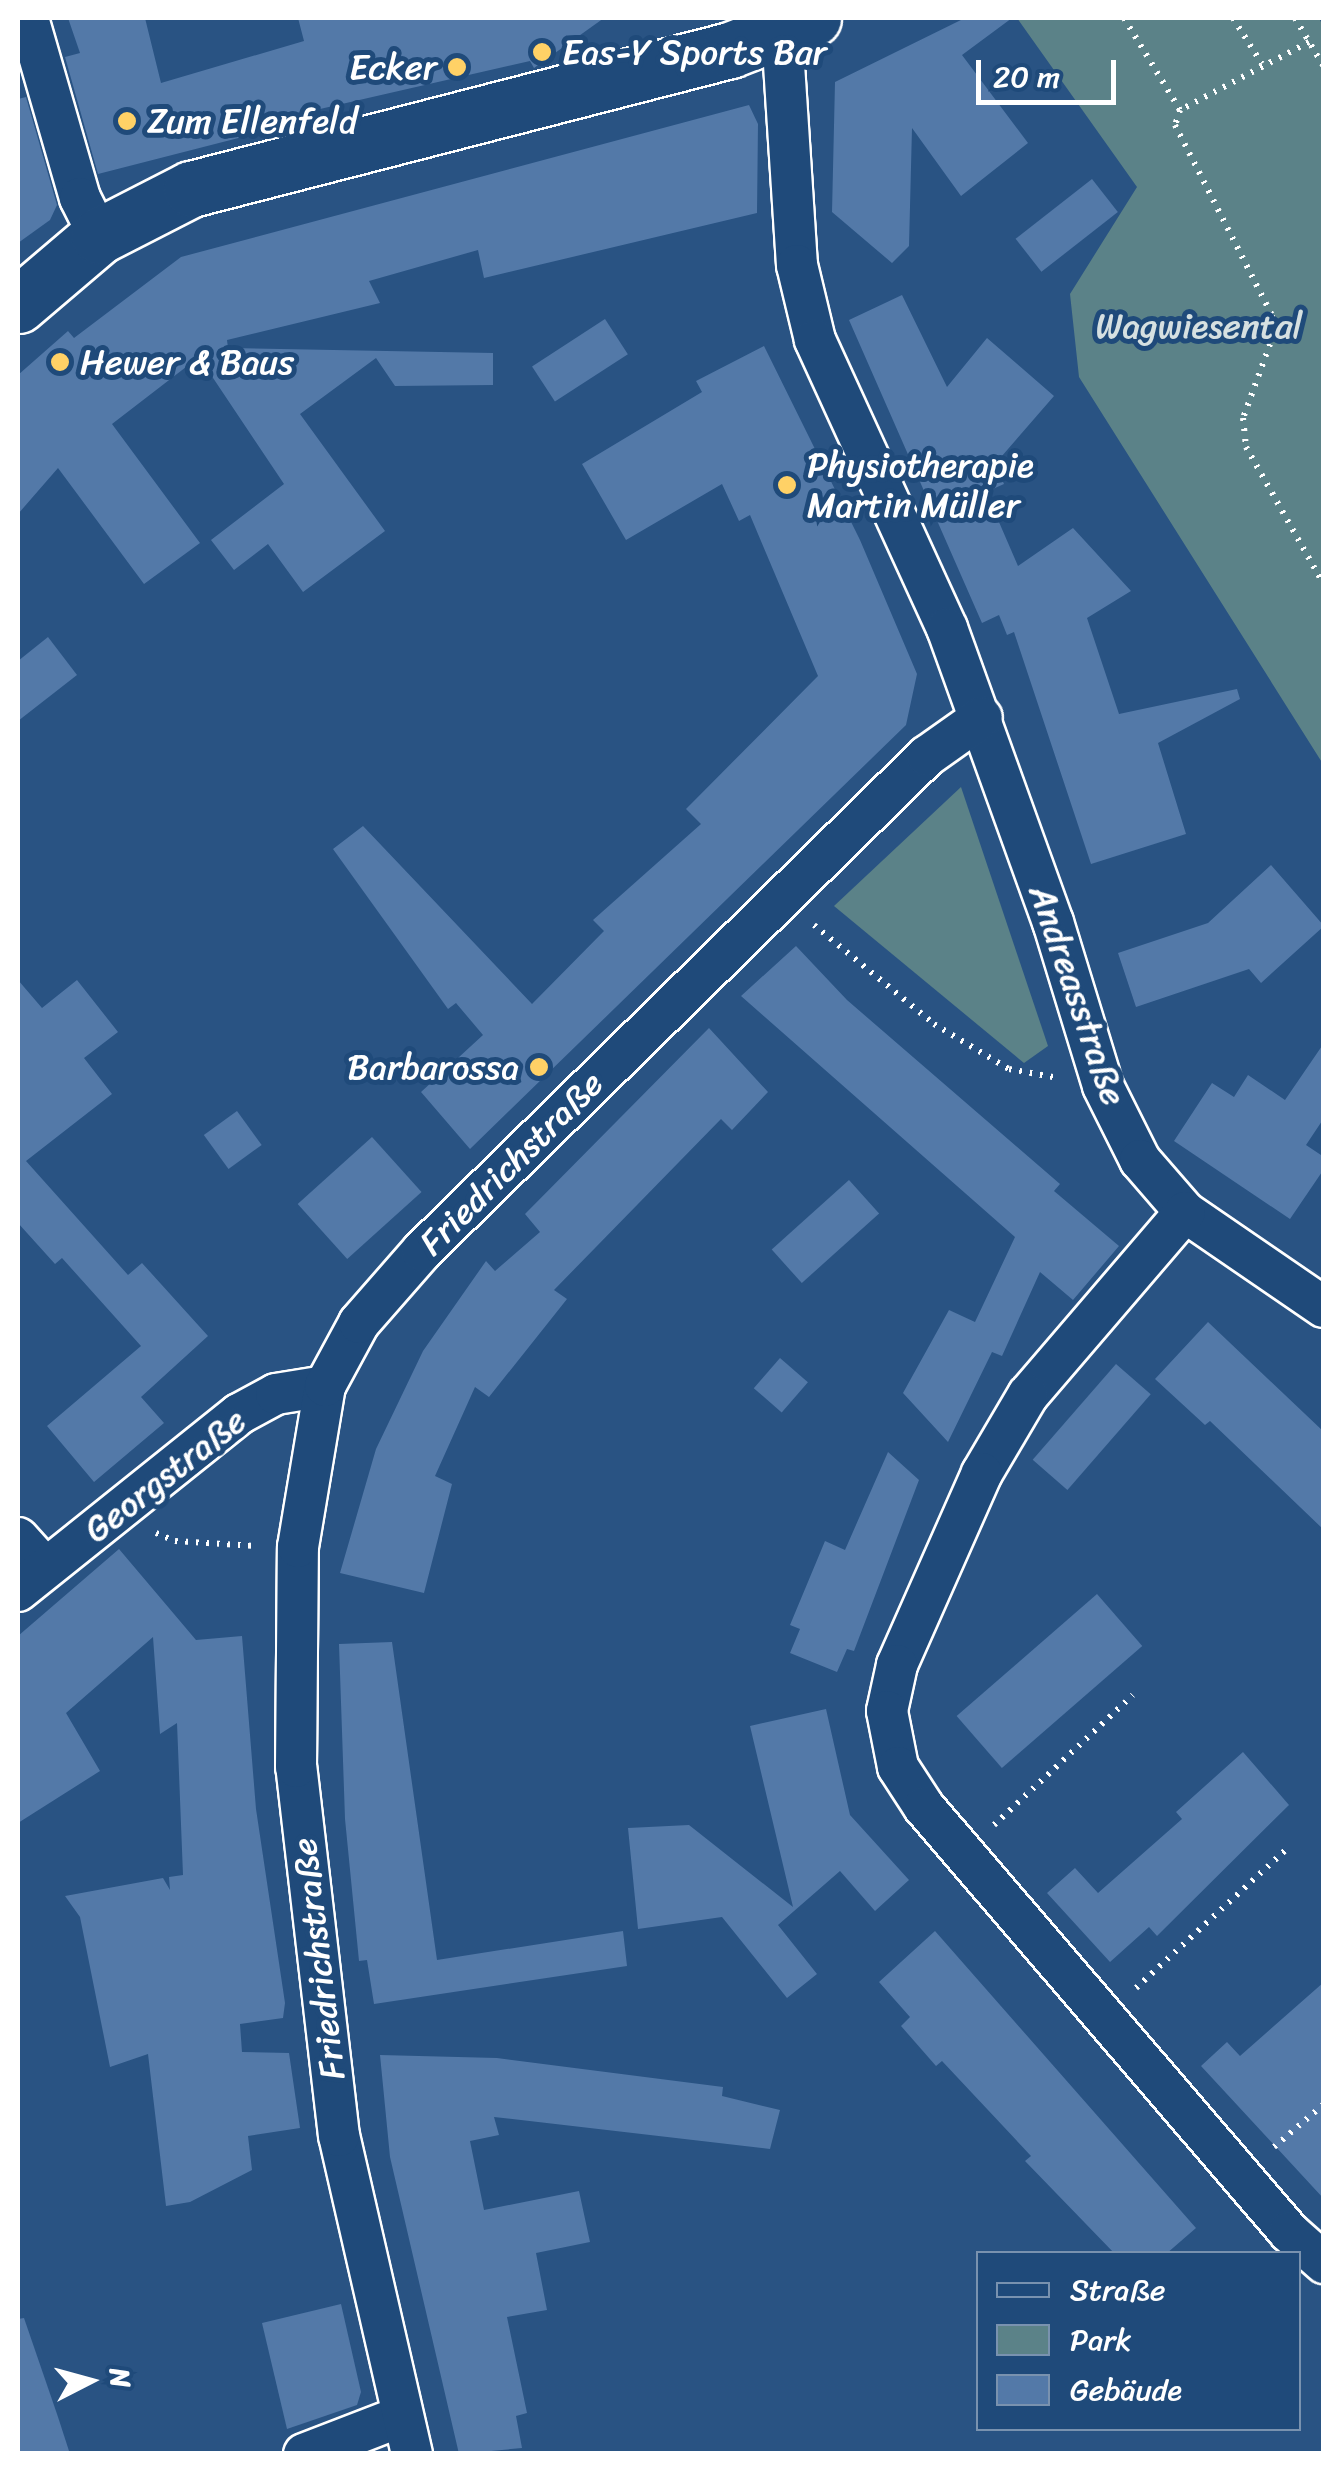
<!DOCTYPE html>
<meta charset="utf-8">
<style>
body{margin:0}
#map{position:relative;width:1341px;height:2471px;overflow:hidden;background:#295383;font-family:Sriracha,sans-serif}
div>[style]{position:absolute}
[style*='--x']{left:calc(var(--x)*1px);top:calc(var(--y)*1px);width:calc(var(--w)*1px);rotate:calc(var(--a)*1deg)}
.green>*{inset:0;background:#5b8288}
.building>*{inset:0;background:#5379a8;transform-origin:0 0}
.path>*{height:6px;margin-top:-3px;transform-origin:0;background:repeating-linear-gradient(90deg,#fff 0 2.5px,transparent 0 10.5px)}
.roads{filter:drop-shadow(2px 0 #fff) drop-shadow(-2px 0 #fff) drop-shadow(0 2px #fff) drop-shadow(0 -2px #fff)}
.street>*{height:40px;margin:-20px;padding:0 20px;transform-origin:20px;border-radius:20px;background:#1f4a7a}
.secondary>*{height:55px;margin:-27.5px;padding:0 27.5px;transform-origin:27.5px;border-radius:27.5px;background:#1f4a7a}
.dots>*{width:28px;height:28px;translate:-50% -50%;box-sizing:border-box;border:5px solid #1f4a7a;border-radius:50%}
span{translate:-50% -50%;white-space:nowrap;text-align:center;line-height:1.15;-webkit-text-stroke:10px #1f4a7a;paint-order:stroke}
.poi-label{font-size:35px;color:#fff}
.left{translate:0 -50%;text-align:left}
.right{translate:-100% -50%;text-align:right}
.park-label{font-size:35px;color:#d6e0e1}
.street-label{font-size:35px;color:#fff}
.frame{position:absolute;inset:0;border:20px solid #fff;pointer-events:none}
.legend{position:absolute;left:976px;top:2251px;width:325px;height:180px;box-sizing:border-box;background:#1f4a7a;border:2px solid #7992af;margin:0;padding:12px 18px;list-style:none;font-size:30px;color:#fff}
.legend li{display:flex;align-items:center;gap:20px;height:50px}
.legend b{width:50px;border:2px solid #7992af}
.north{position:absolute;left:40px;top:2331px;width:100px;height:100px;-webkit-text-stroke:8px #1f4a7a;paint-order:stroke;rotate:84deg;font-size:28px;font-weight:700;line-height:40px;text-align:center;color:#fff}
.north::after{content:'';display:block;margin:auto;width:35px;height:45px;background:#fff;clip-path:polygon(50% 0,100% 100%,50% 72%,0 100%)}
.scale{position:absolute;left:976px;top:60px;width:140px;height:45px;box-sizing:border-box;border:5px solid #fff;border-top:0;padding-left:12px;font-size:30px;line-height:35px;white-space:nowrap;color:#fff;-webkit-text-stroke:8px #1f4a7a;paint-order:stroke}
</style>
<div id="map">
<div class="green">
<div style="clip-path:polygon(1017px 18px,1319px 18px,1323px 26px,1323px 764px,1079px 377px,1070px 294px,1137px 187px)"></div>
<div style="clip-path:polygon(961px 787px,1048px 1046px,1024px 1063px,834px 906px)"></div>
</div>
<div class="building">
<div style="clip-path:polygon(68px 18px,145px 18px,161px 83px,304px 41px,298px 18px,604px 18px,534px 68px,530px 61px,320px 109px,267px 122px,270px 130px,98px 174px,65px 57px,80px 53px)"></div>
<div style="clip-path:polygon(965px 18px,1012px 18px,962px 55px,1028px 143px,961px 196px,912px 128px,909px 246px,892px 263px,832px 212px,835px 82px)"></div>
<div style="clip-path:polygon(26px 97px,57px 205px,50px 220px,18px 243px,18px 99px)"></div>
<div style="clip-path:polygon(749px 105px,758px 124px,757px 213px,484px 278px,478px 250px,369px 281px,380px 303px,227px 340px,228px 348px,493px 353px,493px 385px,395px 386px,376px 358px,300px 414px,385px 531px,303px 592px,268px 544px,234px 570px,211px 540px,284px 484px,199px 357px,112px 424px,200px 543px,144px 584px,58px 468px,18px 514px,18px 375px,68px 331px,74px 338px,181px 257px)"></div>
<div style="left:1092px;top:179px;width:42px;height:97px;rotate:52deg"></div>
<div style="clip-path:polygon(902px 295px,947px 387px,987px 338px,1054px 396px,995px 464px,1004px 484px,986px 492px,1018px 566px,1073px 528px,1131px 591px,1087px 618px,1119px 714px,1237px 689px,1240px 699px,1158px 743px,1186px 834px,1091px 864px,1014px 632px,1007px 635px,999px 615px,982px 623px,849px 320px)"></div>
<div style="left:605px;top:319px;width:42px;height:87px;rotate:57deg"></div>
<div style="clip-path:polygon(764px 346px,860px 540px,917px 674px,906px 725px,470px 1149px,421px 1092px,483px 1035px,456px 1003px,448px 1009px,333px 849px,363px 826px,532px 1004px,604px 931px,593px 920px,701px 824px,686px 809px,818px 676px,750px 515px,739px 521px,722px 484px,626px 540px,582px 464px,702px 392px,696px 381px)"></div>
<div style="clip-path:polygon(48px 637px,77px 675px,18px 721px,18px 661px)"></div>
<div style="clip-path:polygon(1271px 865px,1324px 926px,1261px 983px,1249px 969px,1136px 1007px,1118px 953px,1208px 923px)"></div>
<div style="clip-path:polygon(796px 946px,847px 1000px,1060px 1184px,1054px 1191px,1119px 1246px,1073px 1300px,1040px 1272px,1002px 1356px,992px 1352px,948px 1442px,903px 1393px,949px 1310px,975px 1322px,1015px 1237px,741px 996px)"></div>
<div style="clip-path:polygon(18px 980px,42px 1008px,77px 980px,118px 1032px,84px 1058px,112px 1094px,26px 1161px,128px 1275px,142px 1263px,208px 1336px,141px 1397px,164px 1423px,94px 1482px,47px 1426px,141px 1346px,62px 1258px,55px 1264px,18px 1223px)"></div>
<div style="clip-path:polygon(709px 1028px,768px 1092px,732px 1130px,721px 1119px,554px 1290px,567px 1299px,489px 1397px,475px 1387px,435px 1476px,452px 1484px,424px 1593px,340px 1573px,376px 1449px,423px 1351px,486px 1261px,495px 1271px,540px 1232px,525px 1214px)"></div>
<div style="clip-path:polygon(1324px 1043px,1324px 1118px,1306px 1145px,1324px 1157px,1324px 1169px,1290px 1219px,1174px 1141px,1212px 1083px,1234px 1097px,1248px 1075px,1285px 1100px)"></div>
<div style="left:237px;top:1111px;width:42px;height:41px;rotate:54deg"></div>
<div style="left:372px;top:1137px;width:74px;height:100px;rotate:48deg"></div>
<div style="left:849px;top:1180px;width:45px;height:104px;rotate:48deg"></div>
<div style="clip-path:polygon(1208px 1322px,1324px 1432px,1324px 1530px,1210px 1421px,1205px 1425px,1155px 1379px)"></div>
<div style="left:780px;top:1358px;width:37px;height:40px;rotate:41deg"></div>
<div style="left:1116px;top:1364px;width:46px;height:127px;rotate:41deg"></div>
<div style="clip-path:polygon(888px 1452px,919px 1480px,854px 1651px,847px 1649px,837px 1672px,790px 1653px,800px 1629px,790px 1625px,825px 1541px,845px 1550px)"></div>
<div style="clip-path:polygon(119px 1549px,196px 1640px,242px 1636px,256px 1809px,285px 2003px,283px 2018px,240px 2024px,242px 2052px,289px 2053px,300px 2128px,248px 2136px,252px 2170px,190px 2202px,166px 2206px,148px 2054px,110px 2067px,80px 1917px,65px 1896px,163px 1878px,170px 1890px,169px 1877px,183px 1875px,177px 1723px,160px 1734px,153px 1637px,66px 1713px,100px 1771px,18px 1823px,18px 1636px)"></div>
<div style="left:1097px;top:1594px;width:69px;height:186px;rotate:49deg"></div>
<div style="clip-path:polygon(392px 1642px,437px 1960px,623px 1931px,627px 1966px,374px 2004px,367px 1960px,359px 1961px,345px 1819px,339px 1644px)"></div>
<div style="clip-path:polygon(826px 1709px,850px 1815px,909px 1880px,875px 1911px,840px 1871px,778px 1925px,817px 1974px,787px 1998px,722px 1917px,638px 1929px,628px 1828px,689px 1825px,793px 1907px,750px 1726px)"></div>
<div style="clip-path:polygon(1243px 1752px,1289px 1805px,1157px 1936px,1149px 1927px,1110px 1962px,1047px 1893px,1075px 1868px,1098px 1893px,1182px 1819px,1176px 1812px)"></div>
<div style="clip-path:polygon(935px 1931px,1196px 2228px,1166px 2254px,1115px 2254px,1025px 2161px,1031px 2156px,942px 2061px,936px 2066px,901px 2026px,910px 2017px,879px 1982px)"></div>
<div style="clip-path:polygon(1324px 1982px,1324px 2199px,1201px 2066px,1227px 2042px,1240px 2056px)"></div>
<div style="clip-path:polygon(380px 2055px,497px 2058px,723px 2087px,722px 2096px,780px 2110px,770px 2149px,494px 2117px,499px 2135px,470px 2141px,484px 2210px,579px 2191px,590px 2242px,536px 2253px,547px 2310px,507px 2317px,527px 2413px,516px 2416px,522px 2448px,459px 2454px,390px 2157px)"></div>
<div style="clip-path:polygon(341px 2304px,361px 2392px,357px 2405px,287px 2429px,262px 2323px)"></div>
<div style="clip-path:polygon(24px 2318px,58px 2417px,70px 2454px,18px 2454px,18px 2319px)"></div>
</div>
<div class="path">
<div style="--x:1124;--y:18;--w:108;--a:58.7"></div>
<div style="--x:1233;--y:18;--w:54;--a:57.8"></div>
<div style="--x:1295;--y:18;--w:57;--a:59.4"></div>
<div style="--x:1309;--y:42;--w:146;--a:152.2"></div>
<div style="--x:1180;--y:110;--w:16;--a:108"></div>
<div style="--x:1175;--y:125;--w:213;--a:63"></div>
<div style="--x:1272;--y:315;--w:29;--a:94"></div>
<div style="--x:1270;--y:344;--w:79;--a:110"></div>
<div style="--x:1243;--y:418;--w:29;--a:84"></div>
<div style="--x:1246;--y:447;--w:159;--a:60.5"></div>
<div style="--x:814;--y:925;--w:156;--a:39.5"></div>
<div style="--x:934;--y:1024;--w:87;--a:31"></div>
<div style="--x:1009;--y:1069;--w:50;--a:10.4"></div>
<div style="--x:156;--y:1533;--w:21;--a:23"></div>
<div style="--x:175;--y:1541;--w:81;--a:3.5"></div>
<div style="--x:994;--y:1825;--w:190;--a:-43.1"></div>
<div style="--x:1136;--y:1988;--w:208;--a:-42.7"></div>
<div style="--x:1274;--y:2147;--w:66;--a:-40.7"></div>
</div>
<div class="roads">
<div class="street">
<div style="--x:28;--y:18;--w:187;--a:73.9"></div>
<div style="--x:80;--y:198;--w:42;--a:63.4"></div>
<div style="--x:781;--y:18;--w:248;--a:86.3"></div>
<div style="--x:797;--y:265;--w:77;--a:76.5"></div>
<div style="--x:815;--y:340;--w:317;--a:65.4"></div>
<div style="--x:947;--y:628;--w:313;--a:70.2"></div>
<div style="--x:1053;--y:922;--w:171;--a:73"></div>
<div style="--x:1103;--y:1086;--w:83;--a:63.4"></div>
<div style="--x:1140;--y:1160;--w:69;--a:49.1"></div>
<div style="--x:1185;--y:1212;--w:168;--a:34.4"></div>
<div style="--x:1185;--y:1212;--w:241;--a:130.6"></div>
<div style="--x:1028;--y:1395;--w:91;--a:120.5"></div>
<div style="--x:982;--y:1473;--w:210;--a:113.9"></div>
<div style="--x:897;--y:1665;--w:47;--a:102.3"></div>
<div style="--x:887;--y:1711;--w:57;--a:78.9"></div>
<div style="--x:898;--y:1767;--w:48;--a:57"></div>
<div style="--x:924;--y:1807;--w:560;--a:49.34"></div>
<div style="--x:1289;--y:2232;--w:47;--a:41.5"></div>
<div style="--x:18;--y:1538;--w:39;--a:48"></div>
<div style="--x:18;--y:1591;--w:283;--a:-38.7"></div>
<div style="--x:239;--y:1414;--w:42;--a:-28.4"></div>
<div style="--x:276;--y:1394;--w:50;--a:-9.3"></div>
<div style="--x:304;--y:2454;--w:105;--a:-21.2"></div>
<div style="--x:412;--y:2454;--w:326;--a:-102.9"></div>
<div style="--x:339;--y:2136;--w:371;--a:-96.6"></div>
<div style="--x:296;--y:1767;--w:220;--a:-89.5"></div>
<div style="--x:298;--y:1547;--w:163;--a:-80.5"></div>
<div style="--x:325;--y:1386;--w:72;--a:-61.6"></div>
<div style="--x:359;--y:1323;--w:96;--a:-48.8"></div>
<div style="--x:422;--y:1251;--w:707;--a:-44.43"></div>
<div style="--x:927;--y:756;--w:67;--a:-35.3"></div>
</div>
<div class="secondary">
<div style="--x:18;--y:305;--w:106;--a:-40.4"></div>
<div style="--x:99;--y:236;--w:103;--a:-27.1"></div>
<div style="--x:191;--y:189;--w:557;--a:-14.46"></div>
<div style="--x:730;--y:50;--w:89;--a:-21.1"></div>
</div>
</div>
<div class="dots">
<div style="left:542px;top:52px;background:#ffd166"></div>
<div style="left:457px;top:67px;background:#ffd166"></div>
<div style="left:127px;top:121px;background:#ffd166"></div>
<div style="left:60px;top:362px;background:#ffd166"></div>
<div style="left:787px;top:485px;background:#ffd166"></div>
<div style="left:539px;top:1067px;background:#ffd166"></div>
</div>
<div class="poi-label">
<span class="left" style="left:562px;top:52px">Eas-Y Sports Bar</span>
<span class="right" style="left:437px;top:67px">Ecker</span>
<span class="left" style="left:147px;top:121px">Zum Ellenfeld</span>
<span class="left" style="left:80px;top:362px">Hewer &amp; Baus</span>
<span class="left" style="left:807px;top:485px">Physiotherapie<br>Martin Müller</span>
<span class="right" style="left:519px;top:1067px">Barbarossa</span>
</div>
<div class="park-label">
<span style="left:1199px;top:326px">Wagwiesental</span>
</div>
<div class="street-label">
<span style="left:1078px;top:995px;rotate:71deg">Andreasstraße</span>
<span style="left:511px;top:1163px;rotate:-45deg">Friedrichstraße</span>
<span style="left:165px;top:1475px;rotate:-38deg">Georgstraße</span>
<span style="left:318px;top:1959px;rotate:-97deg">Friedrichstraße</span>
</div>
<div class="frame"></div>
<ul class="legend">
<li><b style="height:12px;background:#1f4a7a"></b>Straße</li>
<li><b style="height:28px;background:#5b8288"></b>Park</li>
<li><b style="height:28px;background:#5379a8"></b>Gebäude</li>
</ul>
<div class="north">N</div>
<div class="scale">20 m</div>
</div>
